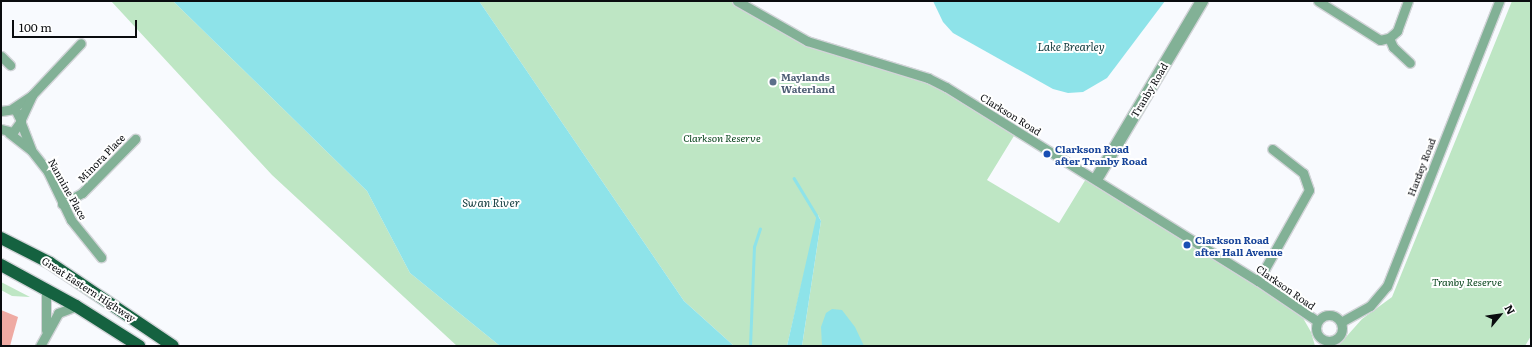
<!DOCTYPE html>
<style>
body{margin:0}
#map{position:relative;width:1532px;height:347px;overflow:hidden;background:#f8fafe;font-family:Literata,serif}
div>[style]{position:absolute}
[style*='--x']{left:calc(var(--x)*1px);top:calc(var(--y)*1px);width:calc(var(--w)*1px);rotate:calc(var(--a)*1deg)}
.green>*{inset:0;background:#bee6c4}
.water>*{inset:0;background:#8ee3e9}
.stream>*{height:2.5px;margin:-1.25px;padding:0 1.25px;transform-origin:1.25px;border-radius:1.25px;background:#8ee3e9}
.building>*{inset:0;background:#efaaa3}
.roads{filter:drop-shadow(1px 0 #d2d4d8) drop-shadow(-1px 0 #d2d4d8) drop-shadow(0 1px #d2d4d8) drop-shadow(0 -1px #d2d4d8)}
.minor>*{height:9px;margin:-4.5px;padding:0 4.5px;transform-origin:4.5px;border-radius:4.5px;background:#82b196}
.minor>.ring{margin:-4.5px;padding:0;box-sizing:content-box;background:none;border:9px solid #82b196;border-radius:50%}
.tertiary>*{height:12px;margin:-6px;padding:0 6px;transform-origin:6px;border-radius:6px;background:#82b196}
.trunk>*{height:12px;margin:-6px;padding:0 6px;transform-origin:6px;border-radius:6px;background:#156240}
.dots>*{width:11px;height:11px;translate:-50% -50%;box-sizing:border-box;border:2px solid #fff;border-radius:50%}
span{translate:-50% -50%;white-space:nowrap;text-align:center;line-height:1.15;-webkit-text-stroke:4px #fff;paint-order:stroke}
.service-label{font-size:10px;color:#4e5e75;font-weight:700}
.left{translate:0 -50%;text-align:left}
.street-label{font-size:10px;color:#0a0c0f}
.park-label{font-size:10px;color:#07441b;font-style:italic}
.transit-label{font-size:10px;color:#164399;font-weight:700}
.water-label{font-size:11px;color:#0e383b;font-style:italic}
.frame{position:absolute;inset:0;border:2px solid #0a0c0f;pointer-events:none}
.north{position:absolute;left:1480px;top:295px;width:40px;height:40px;-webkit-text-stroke:3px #fff;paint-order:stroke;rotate:61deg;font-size:11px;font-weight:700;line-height:16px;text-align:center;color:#0a0c0f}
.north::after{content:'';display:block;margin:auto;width:14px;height:18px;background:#0a0c0f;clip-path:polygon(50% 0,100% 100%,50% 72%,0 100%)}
.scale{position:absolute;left:12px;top:20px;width:125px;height:18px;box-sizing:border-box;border:2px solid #0a0c0f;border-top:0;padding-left:5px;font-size:12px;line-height:14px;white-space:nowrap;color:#0a0c0f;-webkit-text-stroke:3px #fff;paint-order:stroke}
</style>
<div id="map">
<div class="green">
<div style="clip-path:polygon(111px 1px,173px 1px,367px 191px,410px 273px,500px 346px,457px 346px,272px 175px)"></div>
<div style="clip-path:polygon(479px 1px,734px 1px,786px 35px,807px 43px,928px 79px,1017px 131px,987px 180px,1059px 223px,1089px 174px,1299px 311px,1311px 332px,1315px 346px,802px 346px,821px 221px,818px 215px,787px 346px,734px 346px,684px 301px)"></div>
<div style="clip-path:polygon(1512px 1px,1531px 1px,1531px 336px,1525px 346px,1338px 346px,1362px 319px,1392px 297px)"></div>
<div style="clip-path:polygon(1px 282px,30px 297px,12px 296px,1px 290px)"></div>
</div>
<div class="water">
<div style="clip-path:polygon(173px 1px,479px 1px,684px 301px,734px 346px,500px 346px,410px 273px,367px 191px)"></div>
<div style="clip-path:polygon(933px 1px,1165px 1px,1107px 78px,1083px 92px,1068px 93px,1053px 89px,953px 33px,943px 22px)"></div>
<div style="clip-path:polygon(817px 214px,821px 221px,802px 346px,787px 346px)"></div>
<div style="clip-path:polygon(832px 309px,842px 310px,855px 327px,864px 346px,822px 346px,821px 327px,826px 313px)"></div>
</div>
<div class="stream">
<div style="--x:794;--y:178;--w:44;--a:58.8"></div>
<div style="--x:750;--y:346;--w:99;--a:-87.7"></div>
<div style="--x:754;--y:247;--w:19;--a:-72"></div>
</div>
<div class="building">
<div style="clip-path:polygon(1px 310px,18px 317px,10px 346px,1px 346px)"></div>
</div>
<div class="roads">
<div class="minor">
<div style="--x:737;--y:1;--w:81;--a:29.7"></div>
<div style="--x:807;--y:41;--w:127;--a:17"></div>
<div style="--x:928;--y:78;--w:20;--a:27"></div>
<div style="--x:946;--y:87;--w:367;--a:31.9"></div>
<div style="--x:1258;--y:281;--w:71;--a:34.1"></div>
<div style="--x:1318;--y:1;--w:73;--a:32.2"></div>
<div style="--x:1380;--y:40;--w:9;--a:-13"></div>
<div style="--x:1389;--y:38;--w:11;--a:-41"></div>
<div style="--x:1397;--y:31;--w:32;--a:-70"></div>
<div style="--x:1389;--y:38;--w:10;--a:66"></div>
<div style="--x:1393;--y:47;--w:23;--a:43"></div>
<div style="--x:1;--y:56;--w:13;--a:45"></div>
<div style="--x:13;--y:108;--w:23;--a:-34"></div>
<div style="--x:32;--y:95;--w:71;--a:-46.7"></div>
<div style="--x:1;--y:111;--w:14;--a:-8"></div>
<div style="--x:15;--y:109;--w:13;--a:63"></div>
<div style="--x:21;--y:121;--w:14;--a:126"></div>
<div style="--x:13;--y:132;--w:12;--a:-166"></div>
<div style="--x:21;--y:119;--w:26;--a:-65"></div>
<div style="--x:21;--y:123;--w:28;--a:69"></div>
<div style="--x:9;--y:133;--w:28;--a:38"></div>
<div style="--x:31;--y:150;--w:28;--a:52"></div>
<div style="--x:48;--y:172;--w:53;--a:64.4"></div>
<div style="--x:71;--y:220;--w:48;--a:51"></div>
<div style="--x:62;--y:204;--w:23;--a:-29"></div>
<div style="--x:82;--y:193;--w:76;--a:-45.5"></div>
<div style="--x:1258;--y:281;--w:104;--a:-60.7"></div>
<div style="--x:1309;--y:190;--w:18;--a:-109"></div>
<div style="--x:1303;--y:173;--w:39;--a:-142"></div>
<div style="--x:46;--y:288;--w:42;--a:90"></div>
<div class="ring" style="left:1316px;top:315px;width:17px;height:17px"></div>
<div style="--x:1341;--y:322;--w:33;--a:-29"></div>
<div style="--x:1370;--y:306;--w:26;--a:-50"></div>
<div style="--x:1387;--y:286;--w:306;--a:-68.5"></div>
<div style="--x:40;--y:346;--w:38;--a:-61"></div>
<div style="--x:58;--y:313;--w:19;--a:-21"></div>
</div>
<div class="tertiary">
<div style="--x:1097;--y:178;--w:206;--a:-59.3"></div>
</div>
<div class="trunk">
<div style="--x:1;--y:238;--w:55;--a:27"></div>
<div style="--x:50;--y:263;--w:148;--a:34"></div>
<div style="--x:1;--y:265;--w:85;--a:28.7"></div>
<div style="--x:76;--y:306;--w:75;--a:32.4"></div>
</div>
</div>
<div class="dots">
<div style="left:773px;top:82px;background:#5c6f8a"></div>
<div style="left:1047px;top:154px;background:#1a4fb4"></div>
<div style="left:1187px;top:245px;background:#1a4fb4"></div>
</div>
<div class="service-label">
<span class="left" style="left:781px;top:82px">Maylands<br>Waterland</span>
</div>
<div class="street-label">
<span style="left:1149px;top:90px;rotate:-59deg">Tranby Road</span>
<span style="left:1011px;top:114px;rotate:32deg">Clarkson Road</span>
<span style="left:101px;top:158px;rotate:-46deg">Minora Place</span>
<span style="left:1421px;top:167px;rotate:-69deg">Hardey Road</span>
<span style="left:68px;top:189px;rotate:61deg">Nannine Place</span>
<span style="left:1286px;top:287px;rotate:35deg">Clarkson Road</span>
<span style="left:89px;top:289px;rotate:33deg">Great Eastern Highway</span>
</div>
<div class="park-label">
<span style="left:722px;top:138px">Clarkson Reserve</span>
<span style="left:1467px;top:282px">Tranby Reserve</span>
</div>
<div class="transit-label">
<span class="left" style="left:1055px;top:154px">Clarkson Road<br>after Tranby Road</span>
<span class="left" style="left:1195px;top:245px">Clarkson Road<br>after Hall Avenue</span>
</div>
<div class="water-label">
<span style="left:1071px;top:46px">Lake Brearley</span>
<span style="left:491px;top:202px">Swan River</span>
</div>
<div class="frame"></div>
<div class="north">N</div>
<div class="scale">100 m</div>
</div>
